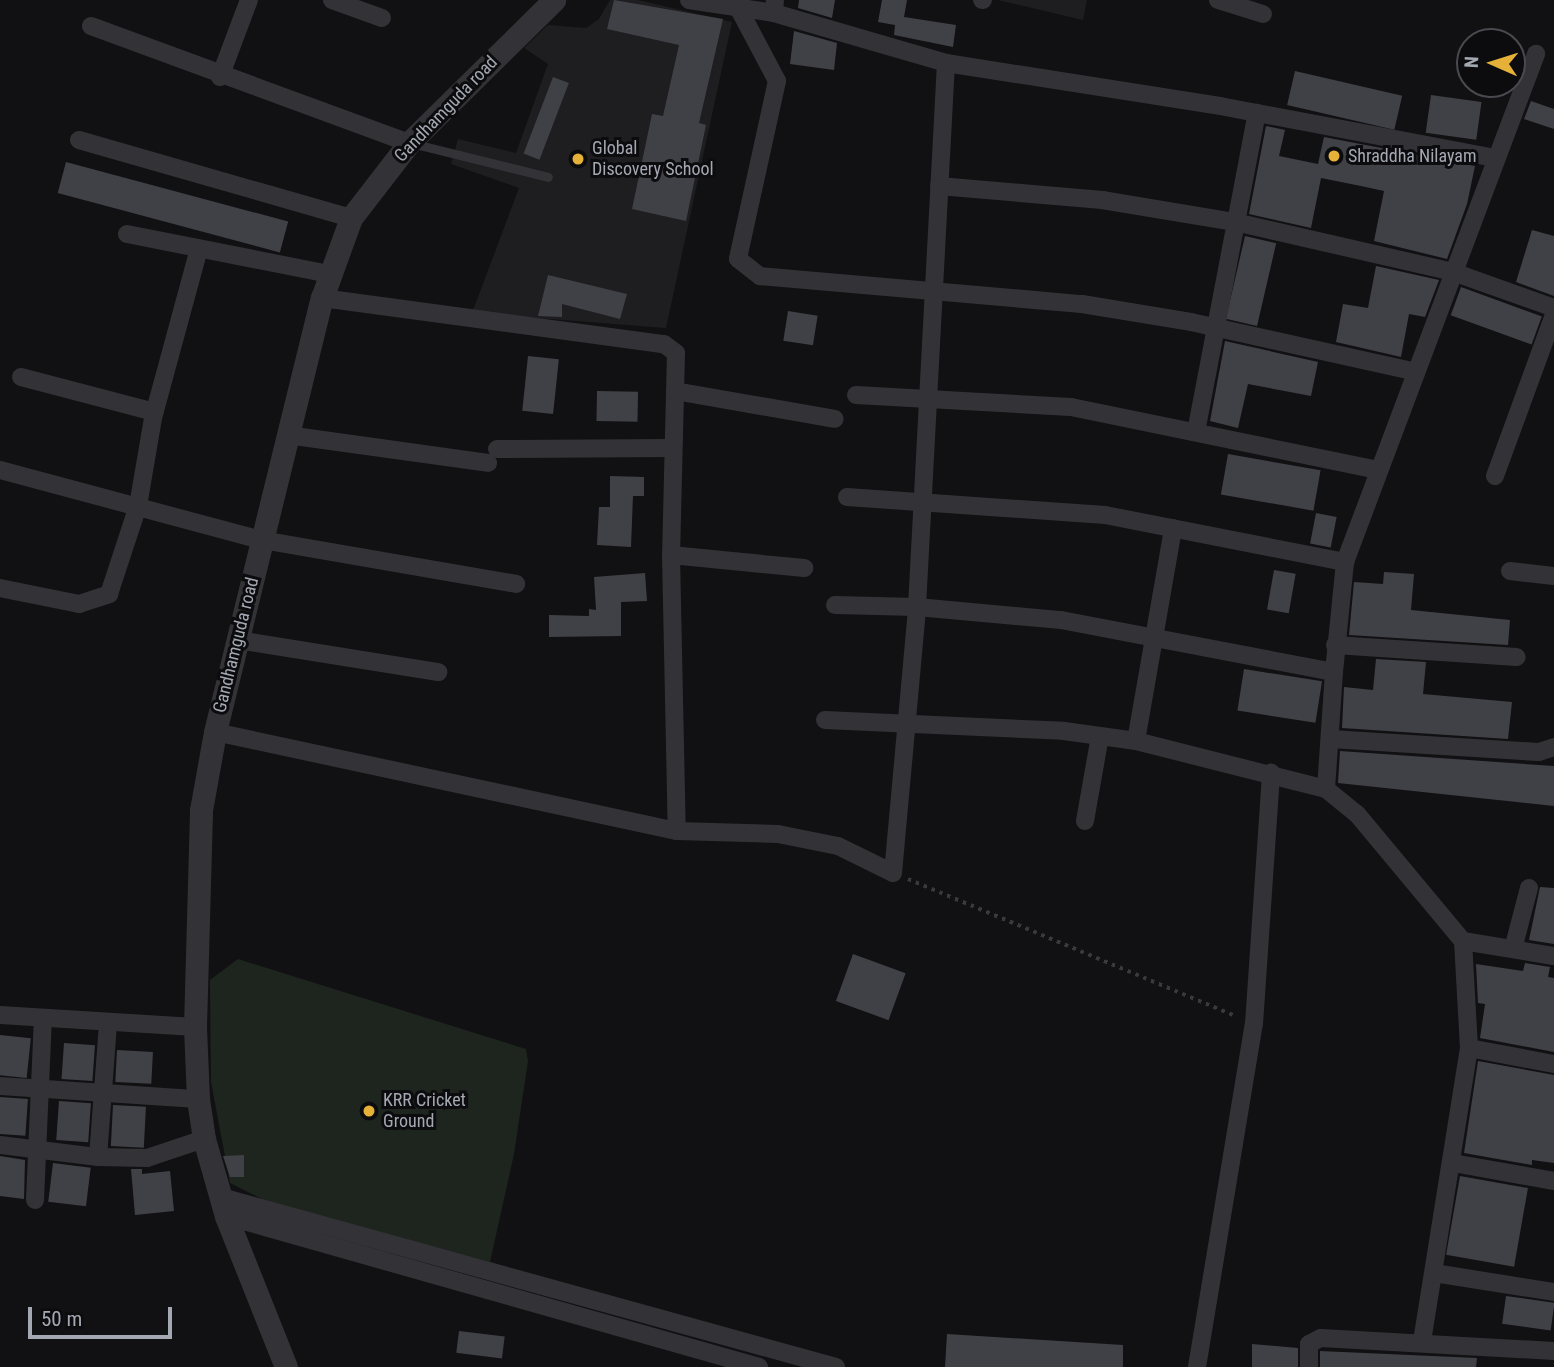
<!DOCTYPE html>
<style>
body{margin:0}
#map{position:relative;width:1554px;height:1367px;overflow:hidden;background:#111113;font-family:"Roboto Condensed",sans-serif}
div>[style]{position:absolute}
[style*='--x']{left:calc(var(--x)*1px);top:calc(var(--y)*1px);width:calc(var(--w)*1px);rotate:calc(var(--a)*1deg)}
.built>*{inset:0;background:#1e1d20}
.green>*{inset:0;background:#1e251f}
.building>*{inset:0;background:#404146;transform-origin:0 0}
.path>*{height:3.5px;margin-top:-1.75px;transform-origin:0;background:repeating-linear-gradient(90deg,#393a3e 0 3.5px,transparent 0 8.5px)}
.service>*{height:9px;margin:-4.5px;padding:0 4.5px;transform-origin:4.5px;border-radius:4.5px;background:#333337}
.minor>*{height:18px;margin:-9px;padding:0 9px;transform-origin:9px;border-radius:9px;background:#333337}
.tertiary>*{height:23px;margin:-11.5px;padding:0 11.5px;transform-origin:11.5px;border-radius:11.5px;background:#333337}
.dots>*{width:19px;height:19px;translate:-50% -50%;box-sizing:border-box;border:4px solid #0c0c0e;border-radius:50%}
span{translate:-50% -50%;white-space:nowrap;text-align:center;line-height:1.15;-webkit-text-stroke:6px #0c0c0e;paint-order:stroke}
.street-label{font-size:18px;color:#a4a8b2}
.poi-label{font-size:18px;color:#a4a8b2}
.left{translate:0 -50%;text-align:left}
.north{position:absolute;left:1456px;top:28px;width:70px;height:70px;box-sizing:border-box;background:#0c0c0e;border:2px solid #494a50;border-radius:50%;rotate:273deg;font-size:19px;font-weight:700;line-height:28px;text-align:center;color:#a4a8b2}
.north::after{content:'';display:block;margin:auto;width:24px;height:32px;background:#e5b138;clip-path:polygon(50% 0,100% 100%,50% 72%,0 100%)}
.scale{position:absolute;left:28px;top:1307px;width:144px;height:32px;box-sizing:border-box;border:4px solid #a4a8b2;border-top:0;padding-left:9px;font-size:21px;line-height:24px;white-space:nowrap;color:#a4a8b2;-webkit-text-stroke:5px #0c0c0e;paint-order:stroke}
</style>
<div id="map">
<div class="built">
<div style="clip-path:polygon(610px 0,638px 0,732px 22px,666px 328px,472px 313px,519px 188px,451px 164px,458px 139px,516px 153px,548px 64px,524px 48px,548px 25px,586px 28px,599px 19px)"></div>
<div style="clip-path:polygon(998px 0,1087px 0,1083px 20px)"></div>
</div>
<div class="green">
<div style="clip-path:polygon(238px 959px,526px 1049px,528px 1061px,514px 1154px,490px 1262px,272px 1204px,230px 1183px,211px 1082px,210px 980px)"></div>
</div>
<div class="building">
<div style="clip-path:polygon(614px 0,723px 19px,699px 123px,706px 125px,686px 221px,632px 209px,652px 114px,663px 116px,679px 45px,607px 29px)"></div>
<div style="clip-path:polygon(799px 0,835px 0,832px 18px,798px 8px)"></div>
<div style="clip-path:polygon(882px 0,907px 0,904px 17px,956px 25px,953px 47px,894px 35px,895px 25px,878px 22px)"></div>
<div style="clip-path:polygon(794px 31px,837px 43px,834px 70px,790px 64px)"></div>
<div style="left:1295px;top:71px;width:110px;height:35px;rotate:13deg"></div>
<div style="left:553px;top:77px;width:17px;height:82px;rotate:21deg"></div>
<div style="left:1431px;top:95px;width:51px;height:38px;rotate:8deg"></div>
<div style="clip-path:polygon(1531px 101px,1554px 109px,1554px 129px,1524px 119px)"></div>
<div style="clip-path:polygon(1266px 126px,1285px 130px,1279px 156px,1318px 164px,1324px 137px,1475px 166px,1467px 204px,1447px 259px,1374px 241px,1384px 191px,1361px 186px,1321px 178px,1311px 228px,1249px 214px)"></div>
<div style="left:66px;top:162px;width:230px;height:32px;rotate:15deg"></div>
<div style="clip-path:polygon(1532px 230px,1554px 236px,1554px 296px,1516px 282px)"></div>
<div style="left:1245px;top:236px;width:32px;height:85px;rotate:13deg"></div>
<div style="clip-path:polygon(1376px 266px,1439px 280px,1425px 317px,1409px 314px,1401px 357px,1336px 342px,1343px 304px,1368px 308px)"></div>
<div style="clip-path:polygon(548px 275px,627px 294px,620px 319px,562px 304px,562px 317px,538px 316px)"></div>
<div style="left:1461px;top:287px;width:86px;height:30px;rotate:20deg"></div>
<div style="left:788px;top:311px;width:30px;height:30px;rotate:9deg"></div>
<div style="clip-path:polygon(1225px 341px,1318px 362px,1311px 396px,1248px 384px,1238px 428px,1210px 421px)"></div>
<div style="left:528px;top:356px;width:31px;height:55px;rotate:6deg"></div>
<div style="left:597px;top:391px;width:41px;height:30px;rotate:1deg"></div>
<div style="left:1228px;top:454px;width:94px;height:41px;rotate:10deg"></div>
<div style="clip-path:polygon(610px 476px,644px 477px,644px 496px,633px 496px,631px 547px,597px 545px,599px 507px,610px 507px)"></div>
<div style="left:1316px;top:513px;width:21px;height:31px;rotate:11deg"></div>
<div style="left:1274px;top:570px;width:22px;height:40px;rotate:10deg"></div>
<div style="clip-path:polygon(1384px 572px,1414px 574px,1411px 610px,1510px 620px,1508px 645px,1349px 635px,1354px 582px,1383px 584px)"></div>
<div style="clip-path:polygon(645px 573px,647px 601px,621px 602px,621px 636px,549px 637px,549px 615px,589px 616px,589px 609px,596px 610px,594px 577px)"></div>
<div style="clip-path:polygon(1376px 659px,1426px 662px,1423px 694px,1512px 702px,1508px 739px,1342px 728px,1344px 687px,1373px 690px)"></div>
<div style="left:1244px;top:669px;width:79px;height:42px;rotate:9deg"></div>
<div style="clip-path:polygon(1340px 751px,1554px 766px,1554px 806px,1338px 783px)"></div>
<div style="clip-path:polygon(1540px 887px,1554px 888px,1554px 944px,1529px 940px)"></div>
<div style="left:853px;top:954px;width:56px;height:50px;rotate:20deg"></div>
<div style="clip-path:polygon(1525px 963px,1550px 967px,1548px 977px,1554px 978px,1554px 1052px,1480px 1038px,1485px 1004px,1478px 1003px,1476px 964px,1523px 971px)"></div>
<div style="left:0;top:1035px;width:31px;height:40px;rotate:6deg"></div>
<div style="left:64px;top:1043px;width:31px;height:36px;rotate:4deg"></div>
<div style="left:117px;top:1050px;width:36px;height:32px;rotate:3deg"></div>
<div style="clip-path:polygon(1478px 1061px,1554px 1075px,1554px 1163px,1532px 1160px,1532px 1165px,1464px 1153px)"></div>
<div style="left:0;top:1097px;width:28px;height:37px;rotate:4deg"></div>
<div style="left:59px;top:1101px;width:32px;height:39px;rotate:4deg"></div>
<div style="left:113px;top:1105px;width:33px;height:41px;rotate:3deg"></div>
<div style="clip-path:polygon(244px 1155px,244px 1177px,230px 1177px,223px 1156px)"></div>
<div style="clip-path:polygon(0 1156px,25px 1160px,24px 1199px,0 1196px)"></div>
<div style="left:53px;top:1163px;width:38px;height:39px;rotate:7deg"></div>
<div style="clip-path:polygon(131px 1169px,142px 1169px,142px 1174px,170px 1171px,174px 1211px,135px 1215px)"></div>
<div style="left:1460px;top:1176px;width:69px;height:80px;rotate:10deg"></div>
<div style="left:1506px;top:1296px;width:49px;height:28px;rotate:8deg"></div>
<div style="left:459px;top:1331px;width:46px;height:22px;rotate:7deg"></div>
<div style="clip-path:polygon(947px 1334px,1123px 1345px,1123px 1367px,945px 1367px)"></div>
<div style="clip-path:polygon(1252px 1344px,1298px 1348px,1298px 1367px,1252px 1367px)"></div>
<div style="clip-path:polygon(1320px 1351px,1477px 1358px,1476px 1367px,1320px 1367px)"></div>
</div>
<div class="path">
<div style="--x:908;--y:879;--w:355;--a:22.7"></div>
</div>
<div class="service">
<div style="--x:411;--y:143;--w:141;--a:13.9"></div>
</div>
<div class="minor">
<div style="--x:332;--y:0;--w:53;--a:19.8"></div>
<div style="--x:689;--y:0;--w:86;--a:8.7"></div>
<div style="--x:774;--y:13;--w:13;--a:-86"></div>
<div style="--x:982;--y:0;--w:1;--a:0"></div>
<div style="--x:1218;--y:0;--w:47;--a:17.3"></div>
<div style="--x:740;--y:11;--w:79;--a:62.1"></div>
<div style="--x:777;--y:81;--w:182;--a:102.4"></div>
<div style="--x:738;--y:259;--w:28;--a:38"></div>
<div style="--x:760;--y:276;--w:323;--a:5"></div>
<div style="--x:1082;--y:304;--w:110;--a:9.4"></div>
<div style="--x:1191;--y:322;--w:230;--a:12.5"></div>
<div style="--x:774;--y:13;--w:179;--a:16.2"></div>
<div style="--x:946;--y:63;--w:277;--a:8.9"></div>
<div style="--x:1220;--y:106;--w:279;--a:10.7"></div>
<div style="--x:91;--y:26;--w:339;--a:20.2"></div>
<div style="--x:220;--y:77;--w:82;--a:-69.4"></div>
<div style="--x:79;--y:140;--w:283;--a:16"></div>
<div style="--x:939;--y:186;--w:164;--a:4.9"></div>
<div style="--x:1102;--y:200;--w:135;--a:9.4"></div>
<div style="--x:1235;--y:222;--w:224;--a:12.9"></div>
<div style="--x:1453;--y:272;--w:107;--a:19.6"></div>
<div style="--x:127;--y:234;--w:206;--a:11.2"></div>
<div style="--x:322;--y:298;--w:345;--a:7.7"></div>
<div style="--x:664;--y:344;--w:15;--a:37"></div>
<div style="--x:676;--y:353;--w:202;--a:91.4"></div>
<div style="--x:671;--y:555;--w:276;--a:88.8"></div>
<div style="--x:21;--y:377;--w:138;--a:14.7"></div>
<div style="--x:675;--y:391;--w:162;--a:9.9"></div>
<div style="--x:856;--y:395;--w:215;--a:3.2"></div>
<div style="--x:1071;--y:407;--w:314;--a:11.6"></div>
<div style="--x:1196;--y:432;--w:325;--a:-79.2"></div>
<div style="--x:287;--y:435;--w:203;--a:7.9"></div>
<div style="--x:497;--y:449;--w:176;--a:-0.3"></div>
<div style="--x:0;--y:470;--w:271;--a:15"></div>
<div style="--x:262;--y:540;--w:258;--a:9.8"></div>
<div style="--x:1495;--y:476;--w:171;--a:-69.9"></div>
<div style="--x:847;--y:497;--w:259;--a:4"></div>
<div style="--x:1105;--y:515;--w:245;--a:11.1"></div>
<div style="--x:671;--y:555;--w:134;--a:5.6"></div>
<div style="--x:1510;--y:571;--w:44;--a:6.5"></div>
<div style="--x:0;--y:588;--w:81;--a:11.4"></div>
<div style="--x:79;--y:604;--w:32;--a:-18"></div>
<div style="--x:109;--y:594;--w:93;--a:-71.8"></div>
<div style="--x:138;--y:506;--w:89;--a:-80.3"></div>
<div style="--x:153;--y:418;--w:175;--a:-74.8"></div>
<div style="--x:835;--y:605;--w:82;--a:1.4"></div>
<div style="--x:917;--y:607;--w:145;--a:5.2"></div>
<div style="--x:1061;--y:620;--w:278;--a:10.8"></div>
<div style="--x:1334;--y:672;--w:111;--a:-84.3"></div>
<div style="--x:1345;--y:562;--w:543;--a:-69.39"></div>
<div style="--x:238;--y:640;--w:203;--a:9.1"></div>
<div style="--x:1335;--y:645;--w:182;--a:3.8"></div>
<div style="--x:825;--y:720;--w:239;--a:2.6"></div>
<div style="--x:1064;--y:731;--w:73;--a:7.9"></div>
<div style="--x:1136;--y:741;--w:196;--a:14.2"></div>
<div style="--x:1326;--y:789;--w:40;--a:39"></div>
<div style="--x:1357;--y:814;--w:165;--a:50.2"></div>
<div style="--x:1463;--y:941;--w:107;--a:86.8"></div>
<div style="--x:1469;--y:1048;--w:297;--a:99.1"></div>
<div style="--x:215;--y:732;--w:472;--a:12.1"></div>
<div style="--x:677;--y:831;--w:101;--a:1.7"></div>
<div style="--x:778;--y:834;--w:61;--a:11.3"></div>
<div style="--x:838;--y:846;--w:61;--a:26.1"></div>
<div style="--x:893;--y:873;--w:267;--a:-84.8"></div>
<div style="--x:917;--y:607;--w:545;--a:-86.95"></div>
<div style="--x:1331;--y:739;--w:208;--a:3.6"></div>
<div style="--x:1539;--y:752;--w:16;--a:-18"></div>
<div style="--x:1136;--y:741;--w:216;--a:-80.1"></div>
<div style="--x:1326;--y:789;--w:117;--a:-86.1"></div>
<div style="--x:1085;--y:821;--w:86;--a:-80"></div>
<div style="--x:1463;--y:941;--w:92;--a:9.4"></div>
<div style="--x:1513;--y:949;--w:63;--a:-75.3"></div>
<div style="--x:0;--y:1015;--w:195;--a:3.5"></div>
<div style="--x:1469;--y:1048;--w:86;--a:10.7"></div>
<div style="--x:0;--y:1086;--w:198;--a:3.8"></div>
<div style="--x:0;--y:1145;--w:99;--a:7"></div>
<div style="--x:98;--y:1157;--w:49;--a:1.2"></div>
<div style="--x:147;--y:1158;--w:60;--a:-18.4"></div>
<div style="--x:98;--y:1157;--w:133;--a:-85.7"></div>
<div style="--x:1453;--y:1163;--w:103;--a:10.1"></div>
<div style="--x:221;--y:1197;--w:638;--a:15.45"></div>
<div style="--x:35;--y:1200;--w:181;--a:-87.5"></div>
<div style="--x:226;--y:1216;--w:554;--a:15.82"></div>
<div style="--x:1434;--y:1273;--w:121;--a:9"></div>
<div style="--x:1197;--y:1367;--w:348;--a:-80.6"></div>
<div style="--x:1254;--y:1024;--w:252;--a:-86.1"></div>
<div style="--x:1309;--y:1367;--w:23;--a:-90"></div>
<div style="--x:1309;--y:1344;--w:13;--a:-27"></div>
<div style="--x:1321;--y:1338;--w:233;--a:3.2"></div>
</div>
<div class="tertiary">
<div style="--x:286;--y:1367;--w:162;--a:-111.7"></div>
<div style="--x:226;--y:1216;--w:80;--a:-105.9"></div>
<div style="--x:204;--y:1139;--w:40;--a:-98.5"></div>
<div style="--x:198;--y:1099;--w:72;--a:-92.4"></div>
<div style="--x:195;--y:1027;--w:217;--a:-88.4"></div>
<div style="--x:201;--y:810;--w:79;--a:-79.8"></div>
<div style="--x:215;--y:732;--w:447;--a:-76.2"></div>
<div style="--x:322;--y:298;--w:85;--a:-70.1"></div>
<div style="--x:351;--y:218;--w:95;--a:-52.3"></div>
<div style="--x:409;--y:143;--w:204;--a:-44.6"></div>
</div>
<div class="dots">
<div style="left:1334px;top:156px;background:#e5b138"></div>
<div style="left:578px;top:159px;background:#e5b138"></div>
<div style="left:369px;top:1111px;background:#e5b138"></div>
</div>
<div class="street-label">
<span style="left:446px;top:109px;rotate:-46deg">Gandhamguda road</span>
<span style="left:236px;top:645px;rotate:-76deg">Gandhamguda road</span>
</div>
<div class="poi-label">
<span class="left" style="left:592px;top:159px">Global<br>Discovery School</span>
<span class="left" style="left:1348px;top:156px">Shraddha Nilayam</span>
<span class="left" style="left:383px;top:1111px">KRR Cricket<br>Ground</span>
</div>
<div class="north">N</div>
<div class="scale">50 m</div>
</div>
